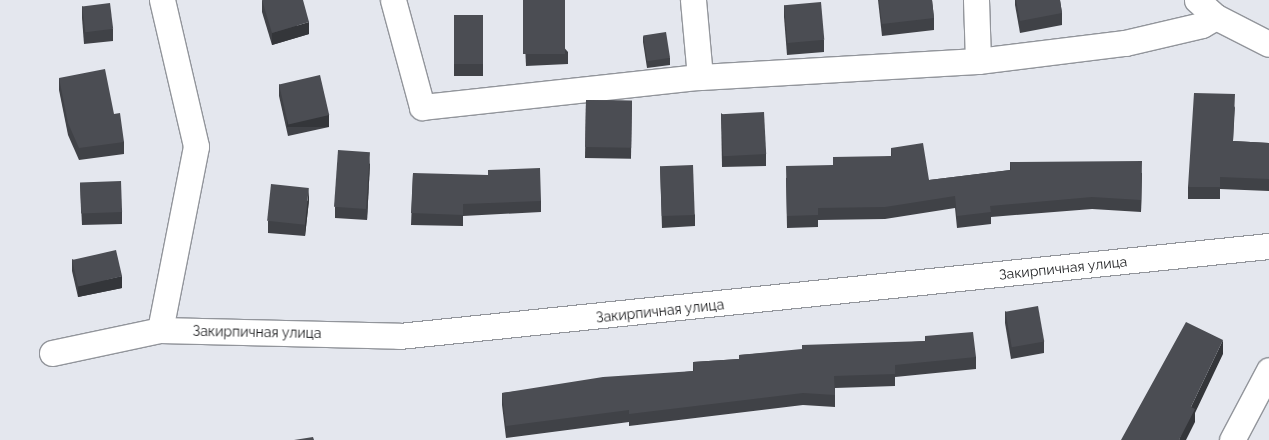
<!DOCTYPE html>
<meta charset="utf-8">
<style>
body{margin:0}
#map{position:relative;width:1269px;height:440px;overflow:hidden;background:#e4e7ee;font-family:Raleway,sans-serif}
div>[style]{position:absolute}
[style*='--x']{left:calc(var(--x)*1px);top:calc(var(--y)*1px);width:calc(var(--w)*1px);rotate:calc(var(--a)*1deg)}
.roads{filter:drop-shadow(1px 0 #92959b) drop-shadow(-1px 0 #92959b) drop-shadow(0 1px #92959b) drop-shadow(0 -1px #92959b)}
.minor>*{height:25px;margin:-12.5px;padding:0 12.5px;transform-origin:12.5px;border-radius:12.5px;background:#fff}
.wall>*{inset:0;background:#404247;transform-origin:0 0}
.shaded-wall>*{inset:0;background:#34363a;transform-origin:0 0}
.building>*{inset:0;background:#4b4d53;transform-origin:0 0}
span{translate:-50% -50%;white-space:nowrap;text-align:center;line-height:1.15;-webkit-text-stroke:5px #fff;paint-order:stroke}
.street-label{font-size:14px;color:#1e1f21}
</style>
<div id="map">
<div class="roads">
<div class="minor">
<div style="--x:393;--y:0;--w:111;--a:74.8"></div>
<div style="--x:422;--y:107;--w:280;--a:-6.2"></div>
<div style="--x:700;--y:77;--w:278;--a:-3.3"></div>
<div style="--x:693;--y:0;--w:77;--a:84.8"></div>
<div style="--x:976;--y:0;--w:61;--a:88.1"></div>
<div style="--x:978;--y:61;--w:148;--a:-7"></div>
<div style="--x:1125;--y:43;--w:79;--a:-13.2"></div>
<div style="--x:1202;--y:25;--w:16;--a:-30"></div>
<div style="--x:1197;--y:0;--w:25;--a:42"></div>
<div style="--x:1216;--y:17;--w:59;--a:27"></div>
<div style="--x:160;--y:330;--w:187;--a:-78.9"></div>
<div style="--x:196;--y:146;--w:150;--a:-103.1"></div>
<div style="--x:52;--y:353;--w:110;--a:-12"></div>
<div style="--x:160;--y:330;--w:239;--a:1.4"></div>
<div style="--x:399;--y:336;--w:875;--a:-5.91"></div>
<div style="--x:1232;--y:440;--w:79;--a:-62.1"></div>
</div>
</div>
<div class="wall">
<div style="clip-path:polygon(262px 0,309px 34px,272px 45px,262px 12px)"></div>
<div style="clip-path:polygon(523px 0,568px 52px,568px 64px,526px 66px)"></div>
<div style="clip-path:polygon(878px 0,932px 0,934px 18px,934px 30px,882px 36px)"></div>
<div style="clip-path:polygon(1015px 0,1060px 0,1062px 13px,1062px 25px,1020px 33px,1015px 5px)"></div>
<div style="clip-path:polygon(784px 5px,824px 40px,824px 52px,787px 55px,784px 17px)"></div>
<div style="clip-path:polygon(82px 6px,113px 29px,113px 41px,84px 44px,82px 18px)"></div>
<div style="left:454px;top:15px;width:29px;height:61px"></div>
<div style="clip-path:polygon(643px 36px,670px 58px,670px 65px,647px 68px,643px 42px)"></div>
<div style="clip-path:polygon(59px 78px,124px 142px,124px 154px,79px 160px,68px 135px,59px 90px)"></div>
<div style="clip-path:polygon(279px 84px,329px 127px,288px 136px,279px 96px)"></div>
<div style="left:586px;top:100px;width:46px;height:58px;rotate:1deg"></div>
<div style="clip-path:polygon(1235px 106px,1233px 141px,1269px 143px,1269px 191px,1220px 189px,1220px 199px,1188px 199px,1188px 187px)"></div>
<div style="clip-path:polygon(721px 113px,766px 154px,766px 166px,722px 167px)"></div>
<div style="clip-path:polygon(891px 148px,929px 180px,1010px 170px,1010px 162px,1142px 173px,1141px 212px,1092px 209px,991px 217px,991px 224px,957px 228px,955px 208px,885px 219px,818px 220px,818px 227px,787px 228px,786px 178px,833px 165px,891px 156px)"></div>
<div style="clip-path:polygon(370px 163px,367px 220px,335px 218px,335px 207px)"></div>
<div style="clip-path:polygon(660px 166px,695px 215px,695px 226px,662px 228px)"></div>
<div style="clip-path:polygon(413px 173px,541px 201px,541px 212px,463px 216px,463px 226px,411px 225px)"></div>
<div style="clip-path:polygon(80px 183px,122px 212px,122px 224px,82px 225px)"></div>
<div style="clip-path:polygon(309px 200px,305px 236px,268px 233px,268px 221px)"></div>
<div style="clip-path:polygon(72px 259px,122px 288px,78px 297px,72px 271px)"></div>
<div style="clip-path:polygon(1005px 311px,1044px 341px,1044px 353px,1011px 359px,1005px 323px)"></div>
<div style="clip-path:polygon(925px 336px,976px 357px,976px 369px,895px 377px,895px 386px,835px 388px,835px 407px,803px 405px,629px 426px,629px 422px,506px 438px,502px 405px,502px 393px,693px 371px,693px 362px,739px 359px,739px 355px,925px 341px)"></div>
</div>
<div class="shaded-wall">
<div style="clip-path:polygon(309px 22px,309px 34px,272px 45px,272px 33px)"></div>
<div style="left:329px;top:115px;width:12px;height:42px;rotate:90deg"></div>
<div style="clip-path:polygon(370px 152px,370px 163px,367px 220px,367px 208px)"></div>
<div style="clip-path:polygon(1142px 161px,1142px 173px,1141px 212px,1141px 200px)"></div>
<div style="clip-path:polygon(309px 188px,309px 200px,305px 236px,305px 224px)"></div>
<div style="clip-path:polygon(122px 276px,122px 288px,78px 297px,78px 286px)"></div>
<div style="clip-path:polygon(1223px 340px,1223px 354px,1195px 413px,1195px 422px,1186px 440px,1179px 440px,1191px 407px)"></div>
</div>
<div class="building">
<div style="clip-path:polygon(262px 0,303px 0,309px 22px,272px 33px)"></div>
<div style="left:523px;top:0;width:42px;height:54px"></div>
<div style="clip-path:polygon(879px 0,932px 0,934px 18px,882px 24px)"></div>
<div style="clip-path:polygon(1016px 0,1060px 0,1062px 13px,1020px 21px)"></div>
<div style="left:821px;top:2px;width:38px;height:37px;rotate:85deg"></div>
<div style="left:110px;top:3px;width:26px;height:28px;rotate:83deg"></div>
<div style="left:454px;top:15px;width:29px;height:49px"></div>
<div style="left:666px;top:32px;width:26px;height:23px;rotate:81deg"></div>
<div style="clip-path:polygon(105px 69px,114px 114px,120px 113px,124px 142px,79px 148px,68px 123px,59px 78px)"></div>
<div style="left:320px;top:75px;width:41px;height:42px;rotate:77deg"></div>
<div style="clip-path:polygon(1194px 93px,1235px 94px,1233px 141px,1269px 143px,1269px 179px,1220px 177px,1220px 187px,1188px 187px)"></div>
<div style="left:586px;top:100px;width:46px;height:47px;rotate:1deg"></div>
<div style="left:764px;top:112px;width:42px;height:43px;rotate:87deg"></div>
<div style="clip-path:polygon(923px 143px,929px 180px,1011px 170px,1010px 162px,1142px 161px,1141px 200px,1092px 197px,990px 206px,991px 212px,957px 216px,955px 196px,885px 207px,818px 208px,818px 215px,787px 216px,786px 166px,833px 165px,833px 157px,892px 156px,891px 148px)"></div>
<div style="left:338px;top:150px;width:32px;height:57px;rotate:4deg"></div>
<div style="left:693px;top:165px;width:50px;height:33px;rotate:88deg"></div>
<div style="clip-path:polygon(540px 168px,541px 201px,463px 204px,463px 215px,411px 213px,413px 173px,488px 175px,488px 170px)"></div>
<div style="left:121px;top:181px;width:31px;height:41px;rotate:88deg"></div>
<div style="left:271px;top:184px;width:38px;height:37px;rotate:6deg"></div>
<div style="left:116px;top:250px;width:27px;height:45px;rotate:77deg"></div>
<div style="left:1038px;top:306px;width:36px;height:33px;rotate:80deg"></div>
<div style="clip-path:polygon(1186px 322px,1223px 340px,1191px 407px,1195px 409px,1179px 440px,1121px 440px)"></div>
<div style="clip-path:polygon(973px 332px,976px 357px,895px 365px,895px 374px,834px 376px,835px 395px,803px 393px,629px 414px,629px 410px,506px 426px,502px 393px,603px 377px,694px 371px,693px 362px,739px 359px,739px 355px,802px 349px,802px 345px,926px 341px,925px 336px)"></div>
<div style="clip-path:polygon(313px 437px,314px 440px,294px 440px)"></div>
</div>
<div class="street-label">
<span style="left:1063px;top:268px;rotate:-6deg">Закирпичная улица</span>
<span style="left:660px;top:311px;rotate:-6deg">Закирпичная улица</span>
<span style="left:257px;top:332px;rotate:1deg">Закирпичная улица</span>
</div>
</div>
